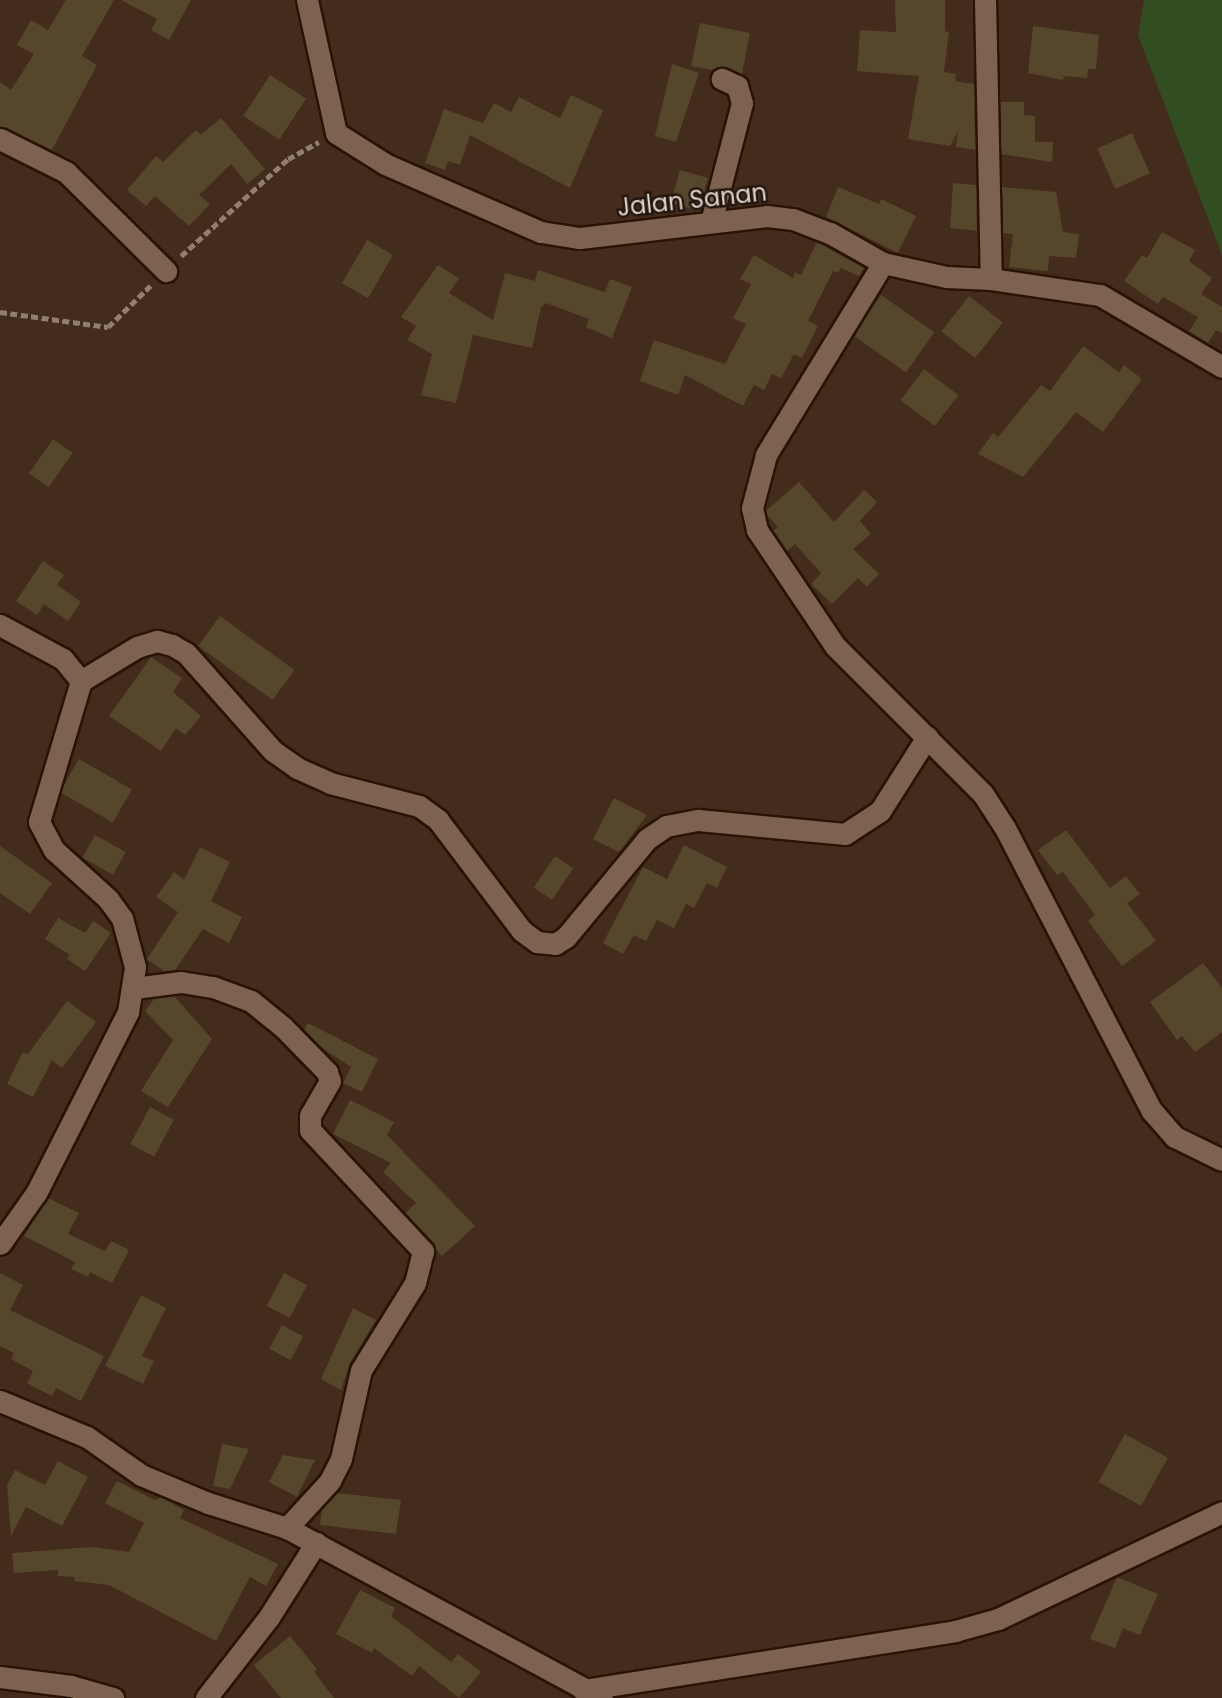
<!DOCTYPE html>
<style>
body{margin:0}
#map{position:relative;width:1222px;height:1698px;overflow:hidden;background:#432c1b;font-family:Poppins,sans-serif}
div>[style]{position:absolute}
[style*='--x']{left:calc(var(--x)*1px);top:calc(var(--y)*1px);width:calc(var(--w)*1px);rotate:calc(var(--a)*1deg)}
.green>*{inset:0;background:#334d23}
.building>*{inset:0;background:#56462c;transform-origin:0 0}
.path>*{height:4.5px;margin-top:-2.25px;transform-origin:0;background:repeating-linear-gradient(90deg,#917e70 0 7px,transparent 0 10.5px)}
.roads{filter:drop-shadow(2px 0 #291304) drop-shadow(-2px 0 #291304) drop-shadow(0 2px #291304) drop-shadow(0 -2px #291304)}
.street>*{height:21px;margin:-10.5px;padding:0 10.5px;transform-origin:10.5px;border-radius:10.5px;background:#7d624f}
span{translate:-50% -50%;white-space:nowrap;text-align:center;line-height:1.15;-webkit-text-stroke:5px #221710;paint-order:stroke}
.street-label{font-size:24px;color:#e0d1c6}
</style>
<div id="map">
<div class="green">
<div style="clip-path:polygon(1144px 0,1222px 0,1222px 255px,1138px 35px)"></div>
</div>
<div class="building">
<div style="clip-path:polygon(66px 0,114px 0,82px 56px,97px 65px,52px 150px,0 126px,0 82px,11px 90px,34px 54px,17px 45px,31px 20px,48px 30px)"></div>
<div style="clip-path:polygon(121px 0,191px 0,169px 40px,151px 30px,157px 19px)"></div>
<div style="clip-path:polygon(895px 0,945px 0,945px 31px,949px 32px,944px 72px,956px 74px,955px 81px,974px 84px,975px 150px,956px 147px,958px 131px,950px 146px,908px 139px,919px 76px,857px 71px,860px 30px,896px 32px)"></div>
<div style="clip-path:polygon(700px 23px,750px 33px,742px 74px,722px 66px,713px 70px,691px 66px)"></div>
<div style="clip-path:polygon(1033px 26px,1099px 35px,1096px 69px,1088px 69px,1087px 78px,1064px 76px,1063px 80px,1028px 73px)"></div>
<div style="clip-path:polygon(672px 64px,699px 73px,676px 142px,655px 136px)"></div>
<div style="left:270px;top:75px;width:43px;height:49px;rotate:33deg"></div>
<div style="clip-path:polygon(571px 95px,603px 110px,570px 188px,470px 135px,460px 165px,448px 161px,445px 170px,425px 163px,444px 109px,483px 123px,494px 103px,511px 112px,519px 97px,560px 118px)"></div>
<div style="clip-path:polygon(1000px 102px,1024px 102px,1024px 115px,1035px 116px,1035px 142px,1053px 142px,1052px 162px,1001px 154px)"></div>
<div style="clip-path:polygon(221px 118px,265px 169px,247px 184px,231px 164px,199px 195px,210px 204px,189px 226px,155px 196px,146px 206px,127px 190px,156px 156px,163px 162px,196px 130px,201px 135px)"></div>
<div style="left:1132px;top:133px;width:44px;height:38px;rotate:66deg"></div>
<div style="left:680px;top:170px;width:29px;height:34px;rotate:16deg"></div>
<div style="clip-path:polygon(953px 183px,976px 185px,977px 231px,950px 228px)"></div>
<div style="clip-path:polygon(838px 187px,879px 204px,881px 199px,916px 216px,898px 253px,826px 217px)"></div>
<div style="clip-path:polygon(1002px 187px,1056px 192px,1063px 232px,1079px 234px,1076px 258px,1049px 256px,1048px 271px,1009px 267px,1013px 234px,1003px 233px)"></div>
<div style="clip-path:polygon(1162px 232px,1195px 250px,1189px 261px,1212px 278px,1201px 294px,1222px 307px,1222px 333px,1216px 330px,1208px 343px,1189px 331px,1198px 317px,1163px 297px,1158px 304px,1124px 281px,1142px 255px,1147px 258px)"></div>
<div style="left:367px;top:240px;width:30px;height:50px;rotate:30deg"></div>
<div style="clip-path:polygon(817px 242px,864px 268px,859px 276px,841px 268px,838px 273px,833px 271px,808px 321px,818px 326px,802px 358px,794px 354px,781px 378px,772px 374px,764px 390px,754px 385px,743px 406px,685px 375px,678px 395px,640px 381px,654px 340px,725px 364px,746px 324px,733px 318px,751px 284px,740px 279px,754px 255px,793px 278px,795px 272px,801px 275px)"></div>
<div style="clip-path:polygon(438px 265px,459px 278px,449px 293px,493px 320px,505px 273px,535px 281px,538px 270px,605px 292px,610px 279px,632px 287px,612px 338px,586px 327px,589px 319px,546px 303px,541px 307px,532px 348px,473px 335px,456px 403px,421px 395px,432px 354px,407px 340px,416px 326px,401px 317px)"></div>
<div style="left:881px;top:295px;width:65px;height:49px;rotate:35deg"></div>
<div style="left:969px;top:296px;width:43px;height:45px;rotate:38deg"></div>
<div style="clip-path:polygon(1083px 346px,1119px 372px,1124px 365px,1142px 379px,1103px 432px,1076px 412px,1023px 477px,978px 454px,993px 433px,998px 437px,1041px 385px,1050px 391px)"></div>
<div style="left:924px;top:369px;width:43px;height:39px;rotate:37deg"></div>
<div style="left:53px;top:439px;width:24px;height:42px;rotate:35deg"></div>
<div style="clip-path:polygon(799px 482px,834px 522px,864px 490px,877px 502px,860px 521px,871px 534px,853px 549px,879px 574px,867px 587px,858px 578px,832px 604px,811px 584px,821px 573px,795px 544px,787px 551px,773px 531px,778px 527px,767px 515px,766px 511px)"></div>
<div style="clip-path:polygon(43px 561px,64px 575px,57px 585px,81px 602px,68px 621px,44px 604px,37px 615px,16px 601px)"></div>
<div style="left:220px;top:616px;width:92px;height:37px;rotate:36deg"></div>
<div style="clip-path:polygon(151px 657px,182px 678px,173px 692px,201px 716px,185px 735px,176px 728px,161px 751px,109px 716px)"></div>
<div style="left:79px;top:759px;width:61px;height:38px;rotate:30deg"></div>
<div style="clip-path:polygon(614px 798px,647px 815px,619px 852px,593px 839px)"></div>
<div style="clip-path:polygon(1066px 830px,1110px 888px,1126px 876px,1140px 894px,1127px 903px,1156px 941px,1122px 966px,1088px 921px,1095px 915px,1063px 872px,1057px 875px,1038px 850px)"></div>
<div style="left:95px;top:835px;width:35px;height:26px;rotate:29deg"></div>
<div style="clip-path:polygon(684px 845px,727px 867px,717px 888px,707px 883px,694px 908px,686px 904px,674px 928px,657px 920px,646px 941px,634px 935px,623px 954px,603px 943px,643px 867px,667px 879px)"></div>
<div style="clip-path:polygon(0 846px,52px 883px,30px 914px,0 893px)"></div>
<div style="clip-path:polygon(200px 847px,230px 862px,211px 901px,242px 917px,229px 943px,203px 929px,175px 970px,164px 971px,147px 959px,178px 912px,156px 897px,174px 872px,184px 880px)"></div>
<div style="left:555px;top:856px;width:22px;height:38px;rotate:34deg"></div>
<div style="clip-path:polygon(58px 918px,85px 933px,93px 921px,111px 933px,85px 971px,67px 959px,70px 955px,45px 939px)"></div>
<div style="clip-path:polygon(1203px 963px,1222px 988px,1222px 1032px,1195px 1052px,1182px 1036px,1177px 1040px,1150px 1002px)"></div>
<div style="clip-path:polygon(174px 996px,212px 1039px,168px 1107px,141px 1091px,173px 1040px,145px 1011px,155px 998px)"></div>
<div style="clip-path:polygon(67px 1001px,96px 1022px,62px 1068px,52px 1060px,33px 1097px,7px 1084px,23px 1052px,28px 1054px)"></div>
<div style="clip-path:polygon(308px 1023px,378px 1059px,362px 1092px,343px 1083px,351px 1067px,322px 1048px,304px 1030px)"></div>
<div style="clip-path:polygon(350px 1100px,394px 1122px,387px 1135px,475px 1226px,442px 1256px,405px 1213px,416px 1203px,383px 1172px,391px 1163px,333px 1134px)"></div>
<div style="left:150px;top:1107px;width:27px;height:42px;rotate:28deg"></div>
<div style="clip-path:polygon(48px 1198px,79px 1213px,68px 1234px,105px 1251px,111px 1241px,129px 1250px,112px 1283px,90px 1272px,88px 1277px,71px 1269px,75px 1262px,24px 1236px)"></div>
<div style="clip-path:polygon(0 1273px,23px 1285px,10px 1310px,104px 1356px,81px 1401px,56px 1388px,52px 1396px,27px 1383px,33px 1371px,11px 1359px,14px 1353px,0 1346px)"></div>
<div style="left:284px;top:1273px;width:26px;height:37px;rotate:28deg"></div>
<div style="clip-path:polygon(141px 1295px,166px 1308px,142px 1356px,154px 1361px,143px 1384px,105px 1366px)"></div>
<div style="clip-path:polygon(353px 1308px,376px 1320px,350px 1363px,341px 1390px,321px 1379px)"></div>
<div style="left:282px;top:1325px;width:24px;height:27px;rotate:28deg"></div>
<div style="left:1125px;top:1434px;width:49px;height:55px;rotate:29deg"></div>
<div style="clip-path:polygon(222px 1444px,249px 1449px,230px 1489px,213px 1486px)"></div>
<div style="clip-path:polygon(283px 1455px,315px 1460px,297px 1497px,269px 1482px)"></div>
<div style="clip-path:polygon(58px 1461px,88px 1477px,62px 1526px,26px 1507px,11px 1536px,7px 1485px,15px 1470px,45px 1485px)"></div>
<div style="clip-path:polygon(117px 1481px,155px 1500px,161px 1497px,184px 1510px,180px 1518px,278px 1564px,266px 1586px,250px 1577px,216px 1641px,109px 1585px,74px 1581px,75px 1577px,58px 1576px,58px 1570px,14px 1573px,12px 1553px,92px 1547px,129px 1552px,144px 1523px,105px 1503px)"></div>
<div style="clip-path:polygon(337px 1493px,401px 1500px,396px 1534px,320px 1525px,322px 1509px)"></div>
<div style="clip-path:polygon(1117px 1577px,1158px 1594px,1140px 1635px,1123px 1628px,1115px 1648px,1090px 1639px)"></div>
<div style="clip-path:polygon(360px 1590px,395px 1608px,391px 1616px,451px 1662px,458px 1654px,481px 1672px,459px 1698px,419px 1666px,412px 1676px,374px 1648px,372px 1653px,336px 1634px)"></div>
<div style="clip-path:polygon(290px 1636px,317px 1669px,314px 1672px,334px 1698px,281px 1698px,254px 1665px)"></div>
</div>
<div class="path">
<div style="--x:181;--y:256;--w:144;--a:-42.2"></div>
<div style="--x:288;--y:159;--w:35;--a:-29"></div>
<div style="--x:0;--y:312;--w:109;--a:7.9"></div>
<div style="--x:108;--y:327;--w:62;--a:-44.3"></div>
</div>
<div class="roads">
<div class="street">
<div style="--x:307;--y:0;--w:136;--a:77.7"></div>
<div style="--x:336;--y:133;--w:58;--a:32.3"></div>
<div style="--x:385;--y:164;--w:170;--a:23.6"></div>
<div style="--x:541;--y:232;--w:39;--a:9"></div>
<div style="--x:580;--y:238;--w:188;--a:-6.7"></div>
<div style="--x:767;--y:216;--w:26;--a:7"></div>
<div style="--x:793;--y:219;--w:40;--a:21"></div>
<div style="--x:830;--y:233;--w:61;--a:29.5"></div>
<div style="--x:883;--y:263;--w:65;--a:12.5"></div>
<div style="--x:946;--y:277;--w:45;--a:2.5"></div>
<div style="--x:991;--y:279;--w:110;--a:8.4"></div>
<div style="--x:1100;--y:295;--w:142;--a:30.5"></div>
<div style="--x:985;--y:0;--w:279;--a:88.8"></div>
<div style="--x:0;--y:139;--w:74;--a:26.6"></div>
<div style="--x:66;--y:172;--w:141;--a:44.7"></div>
<div style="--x:711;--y:222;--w:123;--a:-75.4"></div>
<div style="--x:742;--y:103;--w:18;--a:-106"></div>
<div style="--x:737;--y:86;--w:17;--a:-155"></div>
<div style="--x:883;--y:263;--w:225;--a:121.4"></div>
<div style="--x:766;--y:455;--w:55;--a:104.8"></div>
<div style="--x:752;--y:508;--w:23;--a:77"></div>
<div style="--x:757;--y:530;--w:140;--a:56.1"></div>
<div style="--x:835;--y:646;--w:209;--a:45"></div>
<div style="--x:983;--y:794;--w:40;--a:57.1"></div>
<div style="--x:1005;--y:828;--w:319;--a:62.6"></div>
<div style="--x:1152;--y:1111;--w:35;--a:49"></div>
<div style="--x:1175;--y:1137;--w:52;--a:26.1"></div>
<div style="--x:0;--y:625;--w:72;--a:28.4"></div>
<div style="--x:63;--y:659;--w:28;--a:51"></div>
<div style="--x:81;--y:681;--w:147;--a:106.6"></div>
<div style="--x:39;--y:822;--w:32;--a:62"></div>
<div style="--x:54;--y:850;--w:73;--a:42.2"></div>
<div style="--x:108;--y:899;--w:24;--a:54"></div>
<div style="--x:122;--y:918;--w:51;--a:75.1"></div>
<div style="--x:135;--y:967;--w:46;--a:98.8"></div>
<div style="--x:128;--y:1012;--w:203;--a:116.9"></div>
<div style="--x:36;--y:1193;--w:62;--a:125.2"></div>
<div style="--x:81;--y:681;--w:66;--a:-31.3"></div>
<div style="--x:137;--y:647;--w:21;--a:-17"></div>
<div style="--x:157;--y:641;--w:16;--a:15"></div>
<div style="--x:172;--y:645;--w:16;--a:30"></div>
<div style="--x:186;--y:653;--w:131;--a:48.4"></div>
<div style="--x:273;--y:751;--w:29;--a:35"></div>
<div style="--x:297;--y:768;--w:36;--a:24"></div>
<div style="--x:330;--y:783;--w:92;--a:14.5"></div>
<div style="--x:419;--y:806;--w:24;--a:36"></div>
<div style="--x:438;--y:820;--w:139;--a:52.9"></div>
<div style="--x:522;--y:931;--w:19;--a:36"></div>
<div style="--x:537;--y:942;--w:18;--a:6"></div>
<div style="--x:555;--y:944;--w:13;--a:-32"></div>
<div style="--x:566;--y:937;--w:127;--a:-50.4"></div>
<div style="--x:647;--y:839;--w:23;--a:-34"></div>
<div style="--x:666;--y:826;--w:33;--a:-11"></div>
<div style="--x:698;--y:820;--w:148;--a:5.4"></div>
<div style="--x:845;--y:834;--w:42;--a:-33.3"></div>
<div style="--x:880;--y:811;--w:88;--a:-57.6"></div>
<div style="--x:134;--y:988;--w:47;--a:-7.3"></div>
<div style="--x:181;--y:982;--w:32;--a:9"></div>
<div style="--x:213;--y:987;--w:40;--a:20.2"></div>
<div style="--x:251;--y:1001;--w:41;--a:39.1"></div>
<div style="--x:283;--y:1027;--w:63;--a:45.6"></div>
<div style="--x:327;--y:1072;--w:9;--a:72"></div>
<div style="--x:330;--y:1081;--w:39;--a:120"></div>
<div style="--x:310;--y:1115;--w:15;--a:90"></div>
<div style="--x:310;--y:1130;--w:166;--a:47"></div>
<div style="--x:423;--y:1251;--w:33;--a:104"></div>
<div style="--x:415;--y:1283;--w:102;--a:121.8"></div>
<div style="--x:361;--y:1370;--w:91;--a:102.7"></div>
<div style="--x:341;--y:1459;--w:25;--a:117"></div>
<div style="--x:330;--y:1481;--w:64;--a:132.5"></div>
<div style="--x:0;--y:1401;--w:94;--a:22.5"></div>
<div style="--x:87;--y:1437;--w:66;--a:35.1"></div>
<div style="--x:141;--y:1475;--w:73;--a:22.7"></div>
<div style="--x:208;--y:1503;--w:83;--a:17.6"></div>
<div style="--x:287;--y:1528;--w:358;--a:28.4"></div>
<div style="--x:0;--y:1677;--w:72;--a:7.2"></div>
<div style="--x:71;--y:1686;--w:44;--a:15.9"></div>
<div style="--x:583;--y:1690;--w:377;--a:-9"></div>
<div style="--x:955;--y:1631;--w:45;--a:-15.6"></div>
<div style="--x:998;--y:1619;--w:248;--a:-25.5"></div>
<div style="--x:206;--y:1698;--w:103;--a:-52.1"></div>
<div style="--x:269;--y:1617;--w:88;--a:-57.6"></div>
</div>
</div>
<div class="street-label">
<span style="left:692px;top:200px;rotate:-6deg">Jalan Sanan</span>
</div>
</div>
